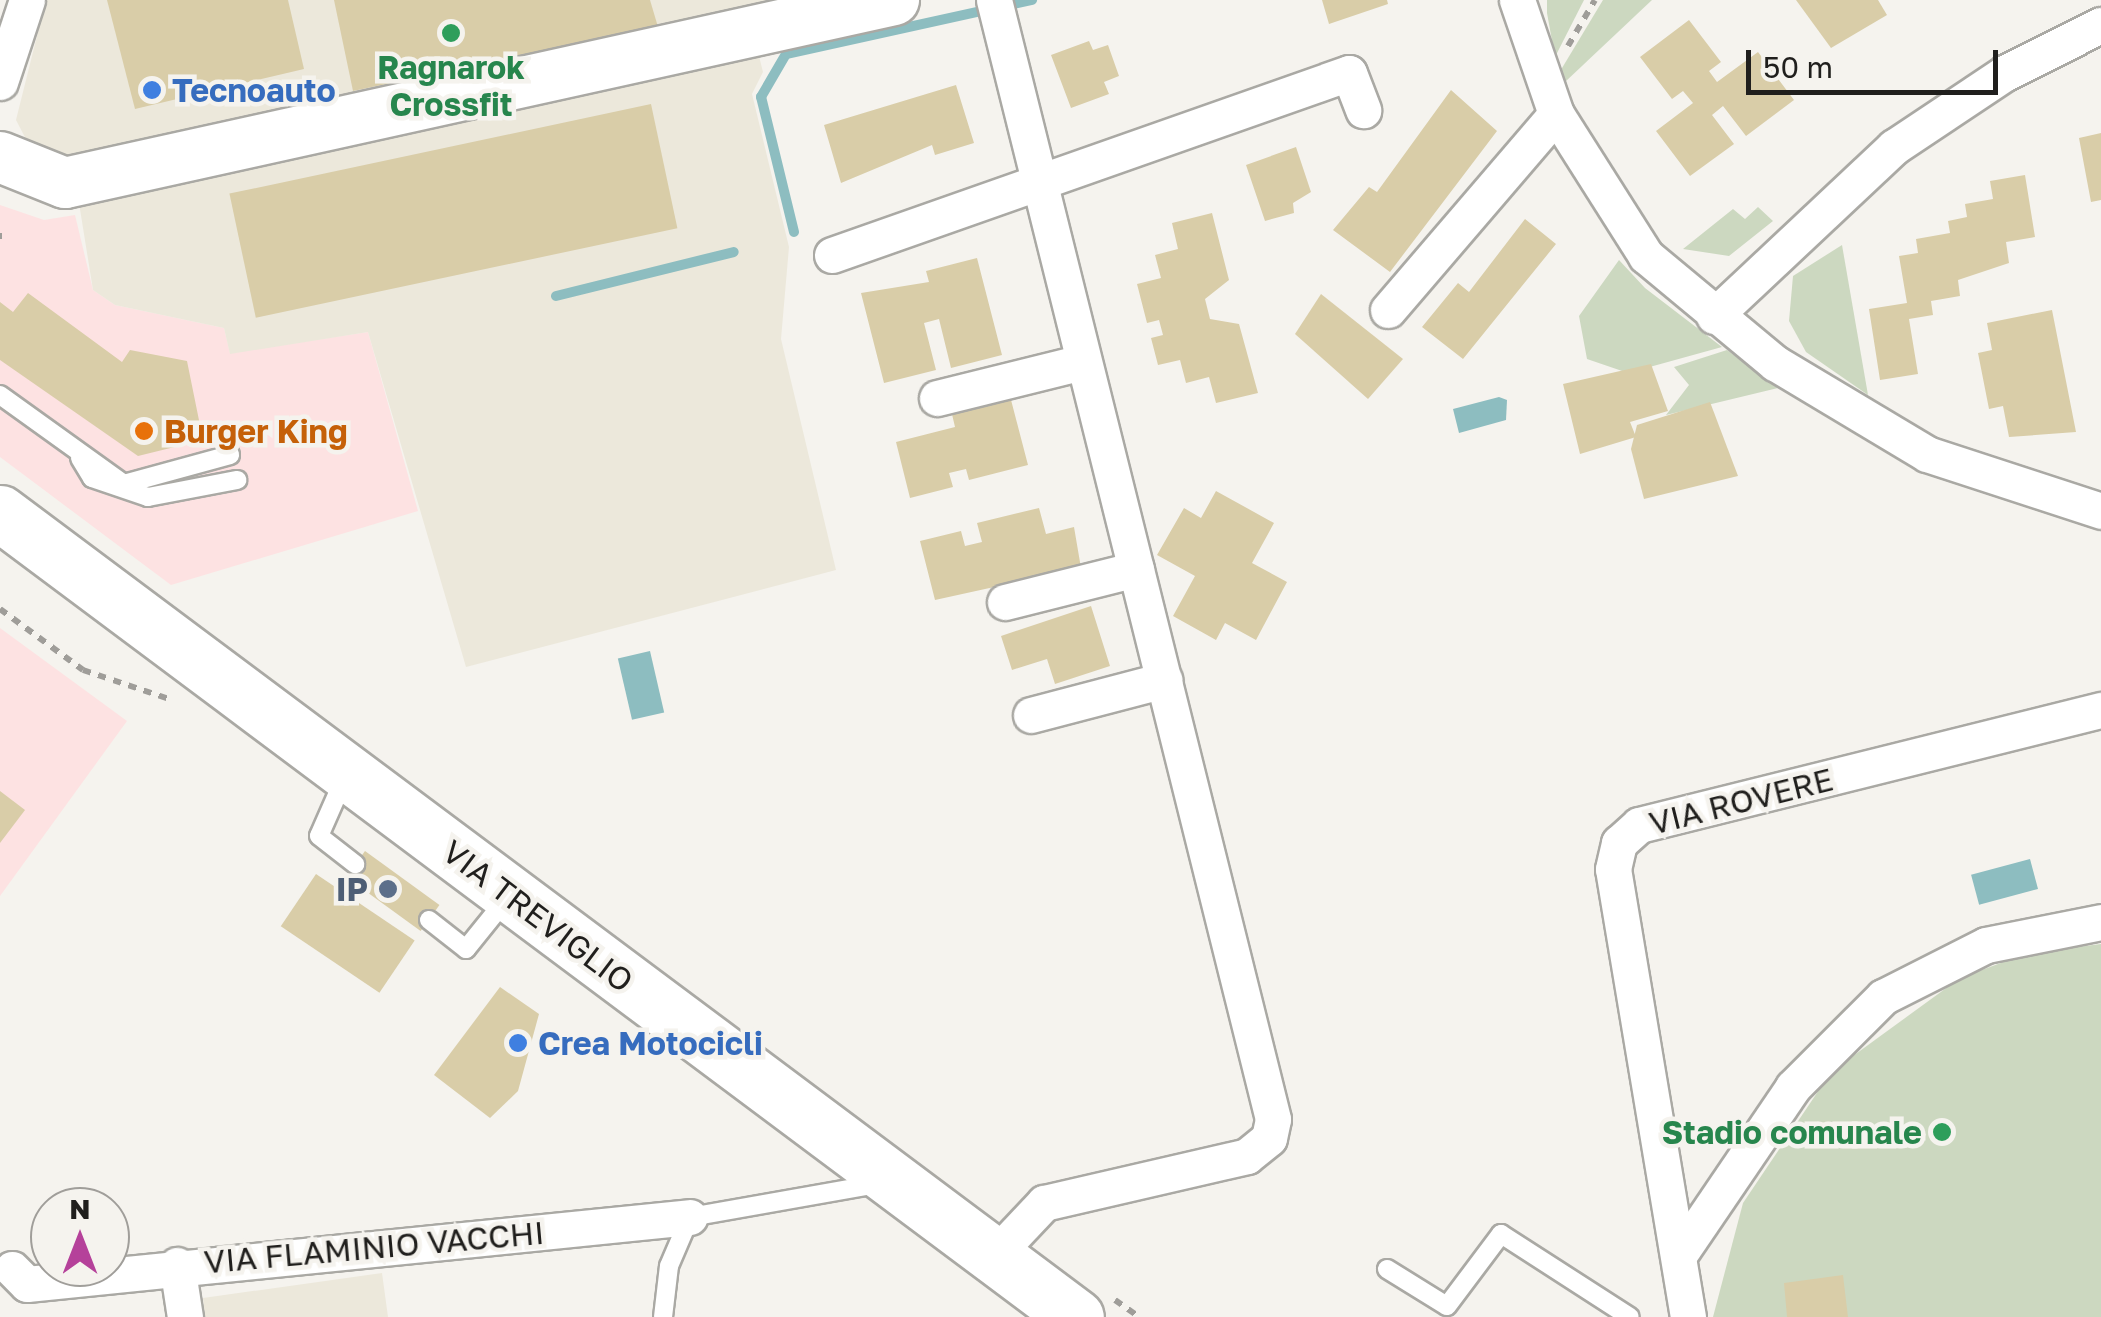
<!DOCTYPE html>
<style>
body{margin:0}
#map{position:relative;width:2101px;height:1317px;overflow:hidden;background:#f5f3ee;font-family:"Golos Text",sans-serif}
div>[style]{position:absolute}
[style*='--x']{left:calc(var(--x)*1px);top:calc(var(--y)*1px);width:calc(var(--w)*1px);rotate:calc(var(--a)*1deg)}
.commercial>*{inset:0;background:#fde2e2}
.built>*{inset:0;background:#ece8db}
.green>*{inset:0;background:#ccd8c0}
.water>*{inset:0;background:#8dbdc0;transform-origin:0 0}
.stream>*{height:10px;margin:-5px;padding:0 5px;transform-origin:5px;border-radius:5px;background:#8dbdc0}
.building>*{inset:0;background:#d9cda8;transform-origin:0 0}
.path>*{height:6px;margin-top:-3px;transform-origin:0;background:repeating-linear-gradient(90deg,#9f9d99 0 8px,transparent 0 16px)}
.roads{filter:drop-shadow(2px 0 #aaa9a4) drop-shadow(-2px 0 #aaa9a4) drop-shadow(0 2px #aaa9a4) drop-shadow(0 -2px #aaa9a4)}
.lane>*{height:18px;margin:-9px;padding:0 9px;transform-origin:9px;border-radius:9px;background:#fff}
.street>*{height:35px;margin:-17.5px;padding:0 17.5px;transform-origin:17.5px;border-radius:17.5px;background:#fff}
.secondary>*{height:50px;margin:-25px;padding:0 25px;transform-origin:25px;border-radius:25px;background:#fff}
.primary>*{height:55px;margin:-27.5px;padding:0 27.5px;transform-origin:27.5px;border-radius:27.5px;background:#fff}
.dots>*{width:28px;height:28px;translate:-50% -50%;box-sizing:border-box;border:5px solid #f5f3ee;border-radius:50%}
span{translate:-50% -50%;white-space:nowrap;text-align:center;line-height:1.15;-webkit-text-stroke:9px #f5f3ee;paint-order:stroke}
.leisure-label{font-size:32px;color:#27864d;font-weight:700}
.right{translate:-100% -50%;text-align:right}
.shop-label{font-size:32px;color:#366cbe;font-weight:700}
.left{translate:0 -50%;text-align:left}
.food-label{font-size:32px;color:#c56008;font-weight:700}
.street-label{font-size:32px;color:#201f1d}
.service-label{font-size:32px;color:#4e5e75;font-weight:700}
.north{position:absolute;left:30px;top:1187px;width:100px;height:100px;box-sizing:border-box;background:#f5f3ee;border:2px solid #a09e9a;border-radius:50%;rotate:0deg;font-size:28px;font-weight:700;line-height:40px;text-align:center;color:#201f1d}
.north::after{content:'';display:block;margin:auto;width:35px;height:45px;background:#b5419a;clip-path:polygon(50% 0,100% 100%,50% 72%,0 100%)}
.scale{position:absolute;left:1746px;top:50px;width:252px;height:45px;box-sizing:border-box;border:5px solid #201f1d;border-top:0;padding-left:12px;font-size:30px;line-height:35px;white-space:nowrap;color:#201f1d;-webkit-text-stroke:8px #f5f3ee;paint-order:stroke}
</style>
<div id="map">
<div class="commercial">
<div style="clip-path:polygon(0 205px,44px 220px,75px 215px,93px 290px,115px 305px,224px 328px,230px 353px,368px 332px,418px 511px,171px 585px,0 457px)"></div>
<div style="clip-path:polygon(0 628px,127px 721px,0 896px)"></div>
</div>
<div class="built">
<div style="clip-path:polygon(46px 0,774px 0,78px 161px,29px 145px,16px 120px)"></div>
<div style="clip-path:polygon(758px 52px,763px 72px,752px 94px,789px 247px,781px 339px,836px 570px,466px 667px,368px 332px,230px 354px,224px 328px,115px 305px,93px 290px,79px 203px)"></div>
<div style="clip-path:polygon(382px 1273px,388px 1317px,205px 1317px,203px 1298px)"></div>
</div>
<div class="green">
<div style="clip-path:polygon(1547px 0,1584px 0,1555px 57px,1547px 13px)"></div>
<div style="clip-path:polygon(1603px 0,1652px 0,1565px 82px,1559px 73px)"></div>
<div style="clip-path:polygon(1758px 207px,1773px 221px,1729px 256px,1683px 249px,1733px 209px,1745px 219px)"></div>
<div style="clip-path:polygon(1842px 245px,1868px 395px,1806px 352px,1789px 321px,1793px 276px)"></div>
<div style="clip-path:polygon(1619px 260px,1645px 288px,1722px 347px,1628px 373px,1587px 359px,1579px 316px)"></div>
<div style="clip-path:polygon(1727px 350px,1778px 388px,1666px 415px,1689px 385px,1674px 367px)"></div>
<div style="clip-path:polygon(2101px 944px,2101px 1317px,1713px 1317px,1743px 1203px,1831px 1072px,1960px 978px,2028px 953px)"></div>
</div>
<div class="water">
<div style="clip-path:polygon(1499px 397px,1507px 400px,1506px 420px,1459px 433px,1453px 409px)"></div>
<div style="left:650px;top:651px;width:63px;height:33px;rotate:77deg"></div>
<div style="left:2030px;top:859px;width:31px;height:61px;rotate:75deg"></div>
</div>
<div class="stream">
<div style="--x:794;--y:232;--w:139;--a:-103.7"></div>
<div style="--x:761;--y:97;--w:50;--a:-59.8"></div>
<div style="--x:786;--y:54;--w:252;--a:-12.4"></div>
<div style="--x:556;--y:296;--w:183;--a:-13.9"></div>
</div>
<div class="building">
<div style="clip-path:polygon(107px 0,288px 0,304px 69px,135px 109px)"></div>
<div style="clip-path:polygon(334px 0,650px 0,658px 27px,353px 91px)"></div>
<div style="clip-path:polygon(1322px 0,1387px 0,1388px 4px,1329px 24px)"></div>
<div style="clip-path:polygon(1796px 0,1878px 0,1887px 15px,1831px 48px)"></div>
<div style="clip-path:polygon(1689px 20px,1721px 62px,1709px 71px,1717px 82px,1758px 52px,1794px 100px,1746px 136px,1723px 106px,1712px 115px,1734px 144px,1690px 176px,1656px 131px,1693px 103px,1683px 91px,1672px 99px,1640px 57px)"></div>
<div style="clip-path:polygon(1089px 41px,1093px 50px,1108px 45px,1119px 76px,1104px 82px,1109px 94px,1071px 108px,1051px 55px)"></div>
<div style="clip-path:polygon(956px 85px,974px 143px,935px 155px,932px 145px,841px 183px,824px 125px)"></div>
<div style="clip-path:polygon(1451px 90px,1497px 131px,1390px 272px,1333px 230px,1369px 187px,1377px 192px)"></div>
<div style="left:651px;top:104px;width:127px;height:431px;rotate:78deg"></div>
<div style="clip-path:polygon(2101px 133px,2101px 200px,2091px 202px,2079px 138px)"></div>
<div style="clip-path:polygon(1296px 147px,1311px 192px,1293px 203px,1294px 213px,1265px 221px,1246px 165px)"></div>
<div style="clip-path:polygon(2025px 175px,2035px 237px,2006px 242px,2009px 263px,1958px 280px,1960px 296px,1931px 301px,1933px 315px,1909px 319px,1918px 374px,1880px 380px,1869px 309px,1907px 303px,1899px 256px,1918px 253px,1916px 239px,1950px 233px,1948px 221px,1967px 217px,1965px 204px,1993px 199px,1990px 181px)"></div>
<div style="clip-path:polygon(1212px 213px,1229px 280px,1205px 299px,1210px 319px,1239px 324px,1258px 393px,1216px 403px,1209px 377px,1186px 383px,1180px 360px,1158px 365px,1151px 338px,1163px 335px,1159px 320px,1147px 323px,1137px 284px,1161px 278px,1155px 255px,1178px 249px,1172px 223px)"></div>
<div style="clip-path:polygon(1525px 219px,1556px 244px,1463px 359px,1422px 327px,1458px 283px,1469px 292px)"></div>
<div style="clip-path:polygon(977px 258px,1002px 355px,951px 368px,939px 319px,924px 323px,936px 370px,884px 383px,861px 293px,929px 282px,926px 271px)"></div>
<div style="clip-path:polygon(28px 293px,122px 362px,130px 350px,187px 361px,203px 440px,138px 456px,0 360px,0 302px,13px 312px)"></div>
<div style="clip-path:polygon(1321px 294px,1403px 359px,1368px 399px,1295px 334px)"></div>
<div style="clip-path:polygon(2052px 310px,2076px 432px,2009px 437px,2003px 406px,1989px 409px,1978px 353px,1992px 350px,1987px 323px)"></div>
<div style="clip-path:polygon(1651px 364px,1668px 411px,1630px 422px,1636px 437px,1580px 454px,1563px 384px)"></div>
<div style="clip-path:polygon(1010px 396px,1028px 465px,969px 480px,966px 469px,949px 473px,953px 487px,910px 498px,896px 442px,955px 427px,951px 410px)"></div>
<div style="clip-path:polygon(1710px 402px,1738px 476px,1644px 499px,1631px 449px,1637px 425px)"></div>
<div style="clip-path:polygon(1216px 491px,1274px 523px,1252px 563px,1287px 582px,1256px 640px,1225px 623px,1216px 640px,1173px 616px,1195px 576px,1157px 555px,1184px 508px,1201px 518px)"></div>
<div style="clip-path:polygon(1039px 508px,1046px 534px,1074px 527px,1081px 568px,935px 600px,920px 541px,961px 531px,965px 546px,982px 542px,977px 523px)"></div>
<div style="clip-path:polygon(1091px 606px,1110px 666px,1055px 684px,1047px 659px,1012px 670px,1001px 636px)"></div>
<div style="clip-path:polygon(0 791px,25px 810px,0 843px)"></div>
<div style="left:365px;top:851px;width:92px;height:32px;rotate:36deg"></div>
<div style="left:316px;top:874px;width:119px;height:63px;rotate:34deg"></div>
<div style="clip-path:polygon(500px 987px,539px 1014px,518px 1091px,490px 1118px,434px 1075px)"></div>
<div style="clip-path:polygon(1843px 1275px,1848px 1317px,1787px 1317px,1784px 1283px)"></div>
</div>
<div class="path">
<div style="--x:1568;--y:46;--w:53;--a:-59.6"></div>
<div style="--x:0;--y:236;--w:2;--a:0"></div>
<div style="--x:0;--y:609;--w:103;--a:36.3"></div>
<div style="--x:83;--y:670;--w:94;--a:18.6"></div>
<div style="--x:1115;--y:1300;--w:29;--a:35"></div>
</div>
<div class="roads">
<div class="lane">
<div style="--x:0;--y:395;--w:153;--a:35.7"></div>
<div style="--x:124;--y:484;--w:110;--a:-15.3"></div>
<div style="--x:80;--y:458;--w:23;--a:59"></div>
<div style="--x:92;--y:478;--w:59;--a:18.7"></div>
<div style="--x:148;--y:497;--w:91;--a:-10.8"></div>
<div style="--x:345;--y:777;--w:64;--a:113.8"></div>
<div style="--x:319;--y:836;--w:46;--a:37.9"></div>
<div style="--x:429;--y:920;--w:47;--a:38.1"></div>
<div style="--x:466;--y:949;--w:67;--a:-51.1"></div>
<div style="--x:1387;--y:1269;--w:70;--a:31.7"></div>
<div style="--x:1447;--y:1306;--w:90;--a:-53.1"></div>
<div style="--x:1501;--y:1234;--w:153;--a:32.8"></div>
<div style="--x:663;--y:1317;--w:51;--a:-83.3"></div>
<div style="--x:669;--y:1266;--w:53;--a:-66.8"></div>
<div style="--x:690;--y:1217;--w:196;--a:-10"></div>
</div>
<div class="street">
<div style="--x:1517;--y:0;--w:120;--a:71.1"></div>
<div style="--x:1556;--y:114;--w:168;--a:57.6"></div>
<div style="--x:1646;--y:256;--w:168;--a:39.7"></div>
<div style="--x:1775;--y:363;--w:177;--a:30.9"></div>
<div style="--x:1927;--y:454;--w:183;--a:18.1"></div>
<div style="--x:0;--y:82;--w:86;--a:-71.8"></div>
<div style="--x:832;--y:255;--w:548;--a:-19.39"></div>
<div style="--x:1349;--y:73;--w:40;--a:69"></div>
<div style="--x:1388;--y:310;--w:258;--a:-49.4"></div>
<div style="--x:1714;--y:316;--w:247;--a:-43.2"></div>
<div style="--x:1894;--y:147;--w:133;--a:-33.7"></div>
<div style="--x:2005;--y:73;--w:107;--a:-26.6"></div>
<div style="--x:937;--y:398;--w:150;--a:-13.9"></div>
<div style="--x:1005;--y:602;--w:135;--a:-14.1"></div>
<div style="--x:1031;--y:715;--w:138;--a:-14.7"></div>
<div style="--x:1679;--y:1255;--w:203;--a:-55.8"></div>
<div style="--x:1793;--y:1087;--w:127;--a:-45"></div>
<div style="--x:1883;--y:997;--w:115;--a:-26.8"></div>
<div style="--x:1986;--y:945;--w:117;--a:-11.3"></div>
<div style="--x:994;--y:1256;--w:73;--a:-46.7"></div>
<div style="--x:1044;--y:1203;--w:208;--a:-13"></div>
<div style="--x:1247;--y:1156;--w:28;--a:-39"></div>
<div style="--x:1269;--y:1138;--w:19;--a:-78"></div>
<div style="--x:1273;--y:1119;--w:1153;--a:-104"></div>
<div style="--x:177;--y:1265;--w:53;--a:81.3"></div>
<div style="--x:12;--y:1269;--w:21;--a:45"></div>
<div style="--x:27;--y:1284;--w:666;--a:-5.77"></div>
<div style="--x:1688;--y:1317;--w:454;--a:-99.5"></div>
<div style="--x:1613;--y:869;--w:27;--a:-77"></div>
<div style="--x:1619;--y:843;--w:27;--a:-42"></div>
<div style="--x:1639;--y:825;--w:476;--a:-14"></div>
</div>
<div class="secondary">
<div style="--x:0;--y:157;--w:70;--a:21.8"></div>
<div style="--x:65;--y:183;--w:849;--a:-12.45"></div>
</div>
<div class="primary">
<div style="--x:0;--y:513;--w:1343;--a:36.77"></div>
</div>
</div>
<div class="dots">
<div style="left:451px;top:33px;background:#2e9e5b"></div>
<div style="left:152px;top:90px;background:#3f7fe0"></div>
<div style="left:144px;top:431px;background:#e8710a"></div>
<div style="left:388px;top:889px;background:#5c6f8a"></div>
<div style="left:518px;top:1043px;background:#3f7fe0"></div>
<div style="left:1942px;top:1132px;background:#2e9e5b"></div>
</div>
<div class="leisure-label">
<span style="left:451px;top:86px">Ragnarok<br>Crossfit</span>
<span class="right" style="left:1922px;top:1132px">Stadio comunale</span>
</div>
<div class="shop-label">
<span class="left" style="left:172px;top:90px">Tecnoauto</span>
<span class="left" style="left:538px;top:1043px">Crea Motocicli</span>
</div>
<div class="food-label">
<span class="left" style="left:164px;top:431px">Burger King</span>
</div>
<div class="street-label">
<span style="left:1741px;top:801px;rotate:-14deg">VIA ROVERE</span>
<span style="left:538px;top:916px;rotate:37deg">VIA TREVIGLIO</span>
<span style="left:374px;top:1247px;rotate:-5deg">VIA FLAMINIO VACCHI</span>
</div>
<div class="service-label">
<span class="right" style="left:368px;top:889px">IP</span>
</div>
<div class="north">N</div>
<div class="scale">50 m</div>
</div>
